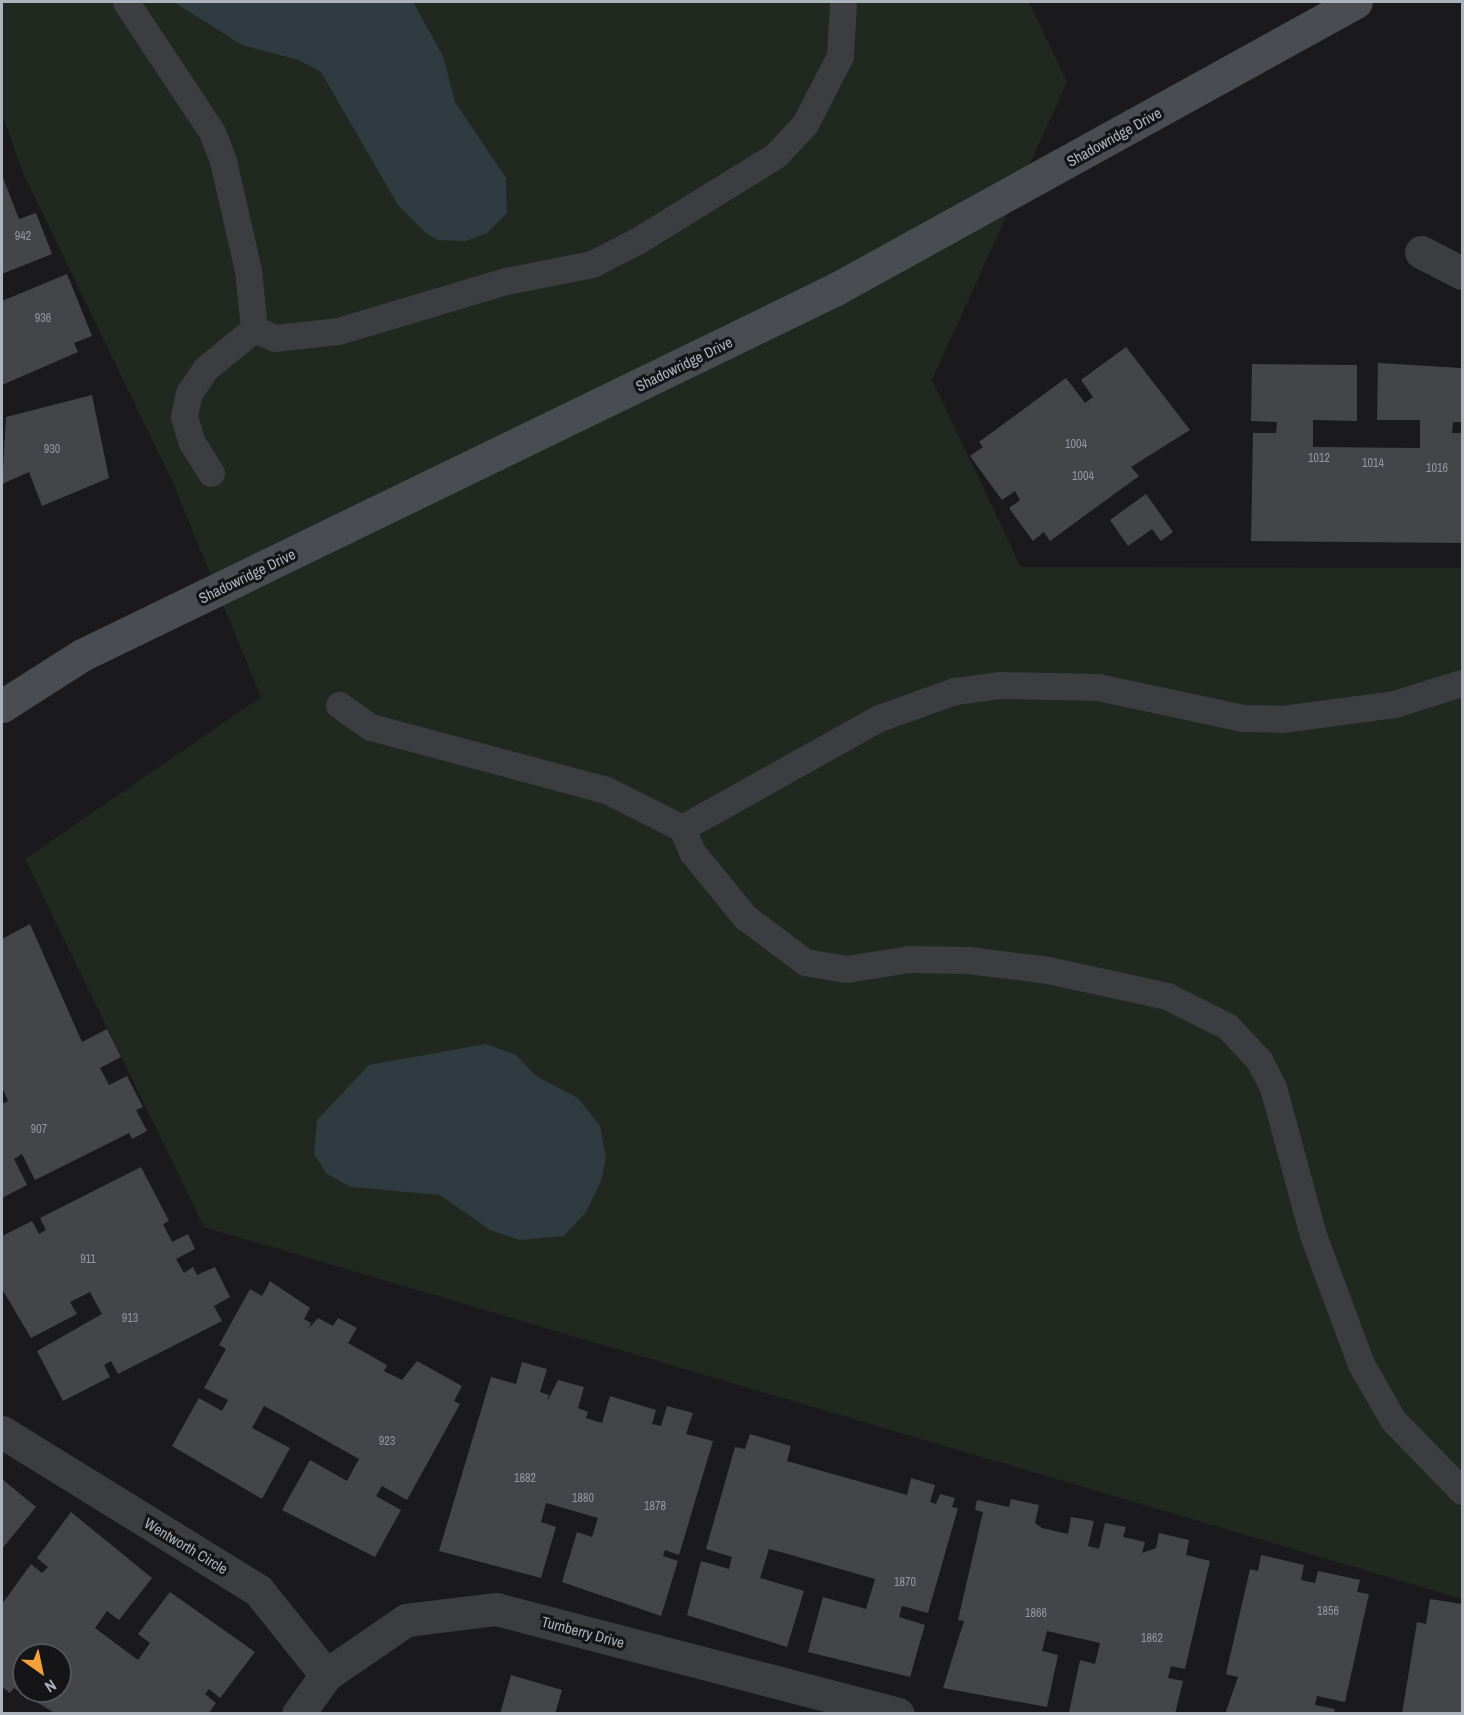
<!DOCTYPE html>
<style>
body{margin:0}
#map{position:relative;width:1464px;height:1715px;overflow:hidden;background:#1a1a1c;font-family:"Archivo Narrow",sans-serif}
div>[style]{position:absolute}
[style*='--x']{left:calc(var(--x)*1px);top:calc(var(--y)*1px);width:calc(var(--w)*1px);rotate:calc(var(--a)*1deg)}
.green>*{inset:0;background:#202820}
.water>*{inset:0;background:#2f3b41}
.building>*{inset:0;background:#444549}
.service>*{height:27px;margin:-13.5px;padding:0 13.5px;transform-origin:13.5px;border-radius:13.5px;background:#3b3d41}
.minor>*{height:33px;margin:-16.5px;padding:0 16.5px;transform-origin:16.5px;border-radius:16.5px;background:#3b3d41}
.secondary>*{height:33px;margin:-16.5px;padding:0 16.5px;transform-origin:16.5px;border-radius:16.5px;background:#494c51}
span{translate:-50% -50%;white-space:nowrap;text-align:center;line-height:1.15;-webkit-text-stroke:6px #151517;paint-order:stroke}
.number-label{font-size:12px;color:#92989f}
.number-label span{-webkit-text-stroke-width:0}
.street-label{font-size:15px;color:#acb3bc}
.frame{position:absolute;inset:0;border:3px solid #acb3bc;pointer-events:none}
.north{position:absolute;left:12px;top:1643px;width:60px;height:60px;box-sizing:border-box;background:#151517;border:2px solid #515459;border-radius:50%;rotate:147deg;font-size:16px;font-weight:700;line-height:24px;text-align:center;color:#acb3bc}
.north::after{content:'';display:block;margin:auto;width:21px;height:27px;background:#f4a13a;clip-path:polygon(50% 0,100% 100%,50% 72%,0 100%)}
</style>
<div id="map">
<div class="green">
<div style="clip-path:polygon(2px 2px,1029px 2px,1067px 82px,932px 380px,1021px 567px,1462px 568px,1462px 1599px,204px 1227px,25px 859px,261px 697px,173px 483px,23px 173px,2px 114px)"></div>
</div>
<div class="water">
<div style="clip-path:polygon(174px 2px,413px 2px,443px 56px,455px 102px,506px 178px,507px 213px,487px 233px,466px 241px,438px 240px,426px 233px,398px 205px,321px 72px,299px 60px,242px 45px)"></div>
<div style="clip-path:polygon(486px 1044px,516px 1055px,536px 1076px,578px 1098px,600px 1126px,606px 1158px,601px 1181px,586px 1212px,564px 1236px,520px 1240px,490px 1230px,440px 1195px,351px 1187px,327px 1174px,314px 1154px,317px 1120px,369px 1065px)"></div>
</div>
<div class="building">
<div style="clip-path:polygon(2px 175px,19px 219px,36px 213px,52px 254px,2px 274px)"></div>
<div style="clip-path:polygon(67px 274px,92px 336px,74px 343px,78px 352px,2px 385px,2px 301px)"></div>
<div style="clip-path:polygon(1126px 347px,1190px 430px,1131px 467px,1139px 476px,1050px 541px,1044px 532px,1033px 541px,1009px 508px,1020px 500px,1015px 491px,1002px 500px,970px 456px,983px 447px,979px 442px,1066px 378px,1085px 403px,1093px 397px,1081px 380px)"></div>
<div style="clip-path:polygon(1378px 363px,1462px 368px,1462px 422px,1453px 422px,1452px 433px,1462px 433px,1462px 543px,1251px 541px,1253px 433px,1276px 433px,1277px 422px,1251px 421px,1252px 364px,1357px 365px,1357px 421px,1313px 420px,1313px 447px,1420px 448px,1420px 420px,1377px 420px)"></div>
<div style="clip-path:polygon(92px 395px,109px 478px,42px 506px,29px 472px,2px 484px,6px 417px)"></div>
<div style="clip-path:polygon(1146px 494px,1173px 532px,1161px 541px,1152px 529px,1128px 546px,1110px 520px)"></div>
<div style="clip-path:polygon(30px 924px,82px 1042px,107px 1029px,121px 1057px,100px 1068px,109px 1085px,127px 1076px,143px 1107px,136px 1110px,147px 1131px,132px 1139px,129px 1133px,35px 1180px,22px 1154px,14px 1159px,27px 1185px,2px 1198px,2px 1104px,8px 1101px,2px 1087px,2px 939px)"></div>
<div style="clip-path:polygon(141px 1167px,169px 1221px,163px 1224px,172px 1242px,188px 1234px,195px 1249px,176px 1259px,184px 1273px,193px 1267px,197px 1275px,215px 1267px,230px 1297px,214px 1306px,222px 1321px,118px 1374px,111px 1361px,104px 1365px,110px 1377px,63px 1401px,37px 1351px,102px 1314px,90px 1292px,70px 1302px,77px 1314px,31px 1338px,2px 1289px,2px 1236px,32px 1221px,39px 1234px,46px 1230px,40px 1218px)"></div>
<div style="clip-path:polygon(270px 1281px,310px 1308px,304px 1319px,311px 1323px,308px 1329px,318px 1318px,333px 1326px,338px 1318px,357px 1328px,348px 1343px,387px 1365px,384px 1371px,402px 1380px,417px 1361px,462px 1386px,454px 1401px,460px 1404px,407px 1500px,382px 1486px,376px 1496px,401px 1510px,375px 1557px,282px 1510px,310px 1460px,347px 1481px,359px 1459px,281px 1415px,264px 1406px,252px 1428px,290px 1448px,262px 1499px,172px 1446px,199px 1398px,222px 1411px,228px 1400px,204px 1388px,226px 1349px,219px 1345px,250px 1289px,262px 1296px)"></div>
<div style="clip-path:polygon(522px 1362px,547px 1369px,540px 1392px,549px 1395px,547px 1402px,558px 1380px,584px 1387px,578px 1408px,588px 1412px,586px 1418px,602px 1423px,610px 1396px,656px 1410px,652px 1424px,661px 1426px,667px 1406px,693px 1413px,686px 1434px,713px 1441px,679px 1555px,665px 1550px,663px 1556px,678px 1561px,661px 1616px,562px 1582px,577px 1532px,592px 1537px,598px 1518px,546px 1503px,541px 1522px,556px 1527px,541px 1578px,439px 1551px,491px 1377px,516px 1384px)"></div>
<div style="clip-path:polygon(750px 1434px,791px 1446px,787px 1461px,907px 1495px,911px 1478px,935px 1485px,930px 1502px,936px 1504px,940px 1494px,955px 1498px,952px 1507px,958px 1508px,928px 1613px,902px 1606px,899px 1617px,925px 1625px,910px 1677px,808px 1652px,823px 1597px,866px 1609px,875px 1579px,784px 1553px,769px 1549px,760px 1578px,804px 1591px,787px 1647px,687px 1615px,701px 1561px,729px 1569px,732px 1557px,706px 1549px,735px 1447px,745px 1449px)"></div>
<div style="clip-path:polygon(2px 1479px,36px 1507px,2px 1549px)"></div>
<div style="clip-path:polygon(1011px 1499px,1039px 1505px,1035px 1523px,1042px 1528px,1068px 1534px,1071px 1517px,1094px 1521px,1088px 1546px,1099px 1549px,1105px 1523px,1126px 1527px,1123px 1537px,1145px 1542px,1142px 1553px,1156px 1548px,1159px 1533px,1189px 1540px,1186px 1555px,1210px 1561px,1185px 1669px,1171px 1666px,1168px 1678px,1183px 1681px,1175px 1714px,1069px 1712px,1080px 1660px,1095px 1664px,1100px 1643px,1047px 1631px,1042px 1651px,1058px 1655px,1047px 1707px,943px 1688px,964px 1621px,958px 1620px,983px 1512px,975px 1510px,977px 1500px,1009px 1507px)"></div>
<div style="clip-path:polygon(evenodd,71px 1512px,152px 1578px,119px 1620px,107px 1611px,95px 1628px,138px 1660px,150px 1643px,138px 1634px,170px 1592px,255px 1652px,220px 1698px,209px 1689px,205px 1694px,216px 1703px,208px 1714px,56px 1714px,14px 1688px,10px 1693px,2px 1687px,2px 1604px,31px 1564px,42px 1573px,48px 1567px,37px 1558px,71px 1512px,24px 1655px,60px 1655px,60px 1691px,24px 1691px,24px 1655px)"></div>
<div style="clip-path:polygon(1261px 1555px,1304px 1565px,1301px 1580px,1315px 1583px,1318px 1571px,1360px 1580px,1357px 1592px,1369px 1594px,1345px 1702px,1317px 1696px,1315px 1705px,1335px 1709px,1334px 1714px,1225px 1714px,1238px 1677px,1226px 1674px,1250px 1569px,1258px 1571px)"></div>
<div style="clip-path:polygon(1430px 1599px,1462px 1604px,1462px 1714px,1402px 1714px,1417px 1622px,1426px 1624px)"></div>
<div style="clip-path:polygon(511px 1675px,562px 1690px,555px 1714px,500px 1714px)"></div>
</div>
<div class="service">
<div style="--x:126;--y:2;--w:156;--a:56.5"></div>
<div style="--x:212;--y:132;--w:31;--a:69"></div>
<div style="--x:223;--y:161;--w:112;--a:77.1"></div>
<div style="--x:248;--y:270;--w:59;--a:84.2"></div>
<div style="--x:254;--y:329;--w:22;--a:24"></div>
<div style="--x:274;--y:338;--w:64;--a:-6.2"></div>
<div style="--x:338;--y:331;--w:175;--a:-16.6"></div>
<div style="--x:506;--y:281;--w:88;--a:-11.2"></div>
<div style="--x:592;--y:264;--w:51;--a:-27.1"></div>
<div style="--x:637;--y:241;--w:163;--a:-31.7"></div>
<div style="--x:776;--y:155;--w:42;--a:-46.9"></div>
<div style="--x:805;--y:124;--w:76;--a:-62.8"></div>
<div style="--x:840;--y:56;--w:54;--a:-86.8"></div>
<div style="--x:211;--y:473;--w:36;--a:-122"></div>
<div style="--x:192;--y:443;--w:28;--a:-107"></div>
<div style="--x:184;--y:416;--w:24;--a:-78"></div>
<div style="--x:189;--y:393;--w:29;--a:-56"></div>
<div style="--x:205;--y:369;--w:63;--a:-39.2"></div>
<div style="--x:339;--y:705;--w:39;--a:35"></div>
<div style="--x:371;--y:727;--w:243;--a:15"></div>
<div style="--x:606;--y:790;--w:85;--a:26.6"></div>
<div style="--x:682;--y:828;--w:226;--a:-29.2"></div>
<div style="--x:879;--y:718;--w:81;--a:-19.6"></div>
<div style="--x:955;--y:691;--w:44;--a:-7.8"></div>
<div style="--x:999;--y:685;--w:99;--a:1.2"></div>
<div style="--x:1098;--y:687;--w:148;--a:12.1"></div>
<div style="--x:1243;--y:718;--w:39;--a:1"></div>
<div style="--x:1282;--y:719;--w:113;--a:-7.6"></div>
<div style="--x:1394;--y:704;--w:71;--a:-17.2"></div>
<div style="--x:682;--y:828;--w:26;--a:67"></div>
<div style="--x:692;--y:852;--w:84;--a:50.8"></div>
<div style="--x:745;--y:917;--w:75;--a:36.9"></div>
<div style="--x:805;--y:962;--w:42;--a:9.7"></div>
<div style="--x:846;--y:969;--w:64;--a:-9"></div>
<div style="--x:909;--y:959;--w:59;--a:1"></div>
<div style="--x:968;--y:960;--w:81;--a:7.1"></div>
<div style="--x:1048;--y:970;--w:122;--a:12.3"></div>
<div style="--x:1167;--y:996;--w:67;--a:26.6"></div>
<div style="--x:1227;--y:1026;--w:47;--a:46.7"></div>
<div style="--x:1259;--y:1060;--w:30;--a:63"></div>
<div style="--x:1273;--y:1087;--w:153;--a:74.9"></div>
<div style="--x:1313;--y:1235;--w:138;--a:69.6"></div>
<div style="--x:1361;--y:1364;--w:64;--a:60.3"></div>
<div style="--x:1393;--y:1420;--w:99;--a:45.8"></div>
</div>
<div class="minor">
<div style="--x:1421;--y:252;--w:46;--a:27.1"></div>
<div style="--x:2;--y:1432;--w:301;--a:31.7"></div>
<div style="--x:258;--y:1590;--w:109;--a:51.3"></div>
<div style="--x:298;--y:1714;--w:48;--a:-54.3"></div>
<div style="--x:326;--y:1675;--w:97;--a:-34.5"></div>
<div style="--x:406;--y:1620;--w:91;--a:-7"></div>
<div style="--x:496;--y:1609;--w:415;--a:14.6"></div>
</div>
<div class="secondary">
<div style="--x:2;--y:706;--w:95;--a:-32.5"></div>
<div style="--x:82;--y:655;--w:836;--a:-25.89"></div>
<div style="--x:834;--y:290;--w:596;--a:-28.89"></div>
</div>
<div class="number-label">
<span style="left:23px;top:237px">942</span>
<span style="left:43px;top:319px">936</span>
<span style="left:1076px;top:445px">1004</span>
<span style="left:52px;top:450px">930</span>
<span style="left:1319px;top:459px">1012</span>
<span style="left:1373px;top:464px">1014</span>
<span style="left:1437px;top:469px">1016</span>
<span style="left:1083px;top:477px">1004</span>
<span style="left:39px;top:1130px">907</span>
<span style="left:88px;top:1260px">911</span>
<span style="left:130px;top:1319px">913</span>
<span style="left:387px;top:1442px">923</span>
<span style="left:525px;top:1479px">1882</span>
<span style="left:583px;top:1499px">1880</span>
<span style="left:655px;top:1507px">1878</span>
<span style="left:905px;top:1583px">1870</span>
<span style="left:1328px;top:1612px">1856</span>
<span style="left:1036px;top:1614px">1866</span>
<span style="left:1152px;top:1639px">1862</span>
</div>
<div class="street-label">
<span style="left:1114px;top:137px;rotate:-29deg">Shadowridge Drive</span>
<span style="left:684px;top:364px;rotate:-26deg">Shadowridge Drive</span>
<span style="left:247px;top:576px;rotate:-26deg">Shadowridge Drive</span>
<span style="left:186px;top:1546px;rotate:31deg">Wentworth Circle</span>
<span style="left:583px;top:1632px;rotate:15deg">Turnberry Drive</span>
</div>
<div class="frame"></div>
<div class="north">N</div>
</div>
